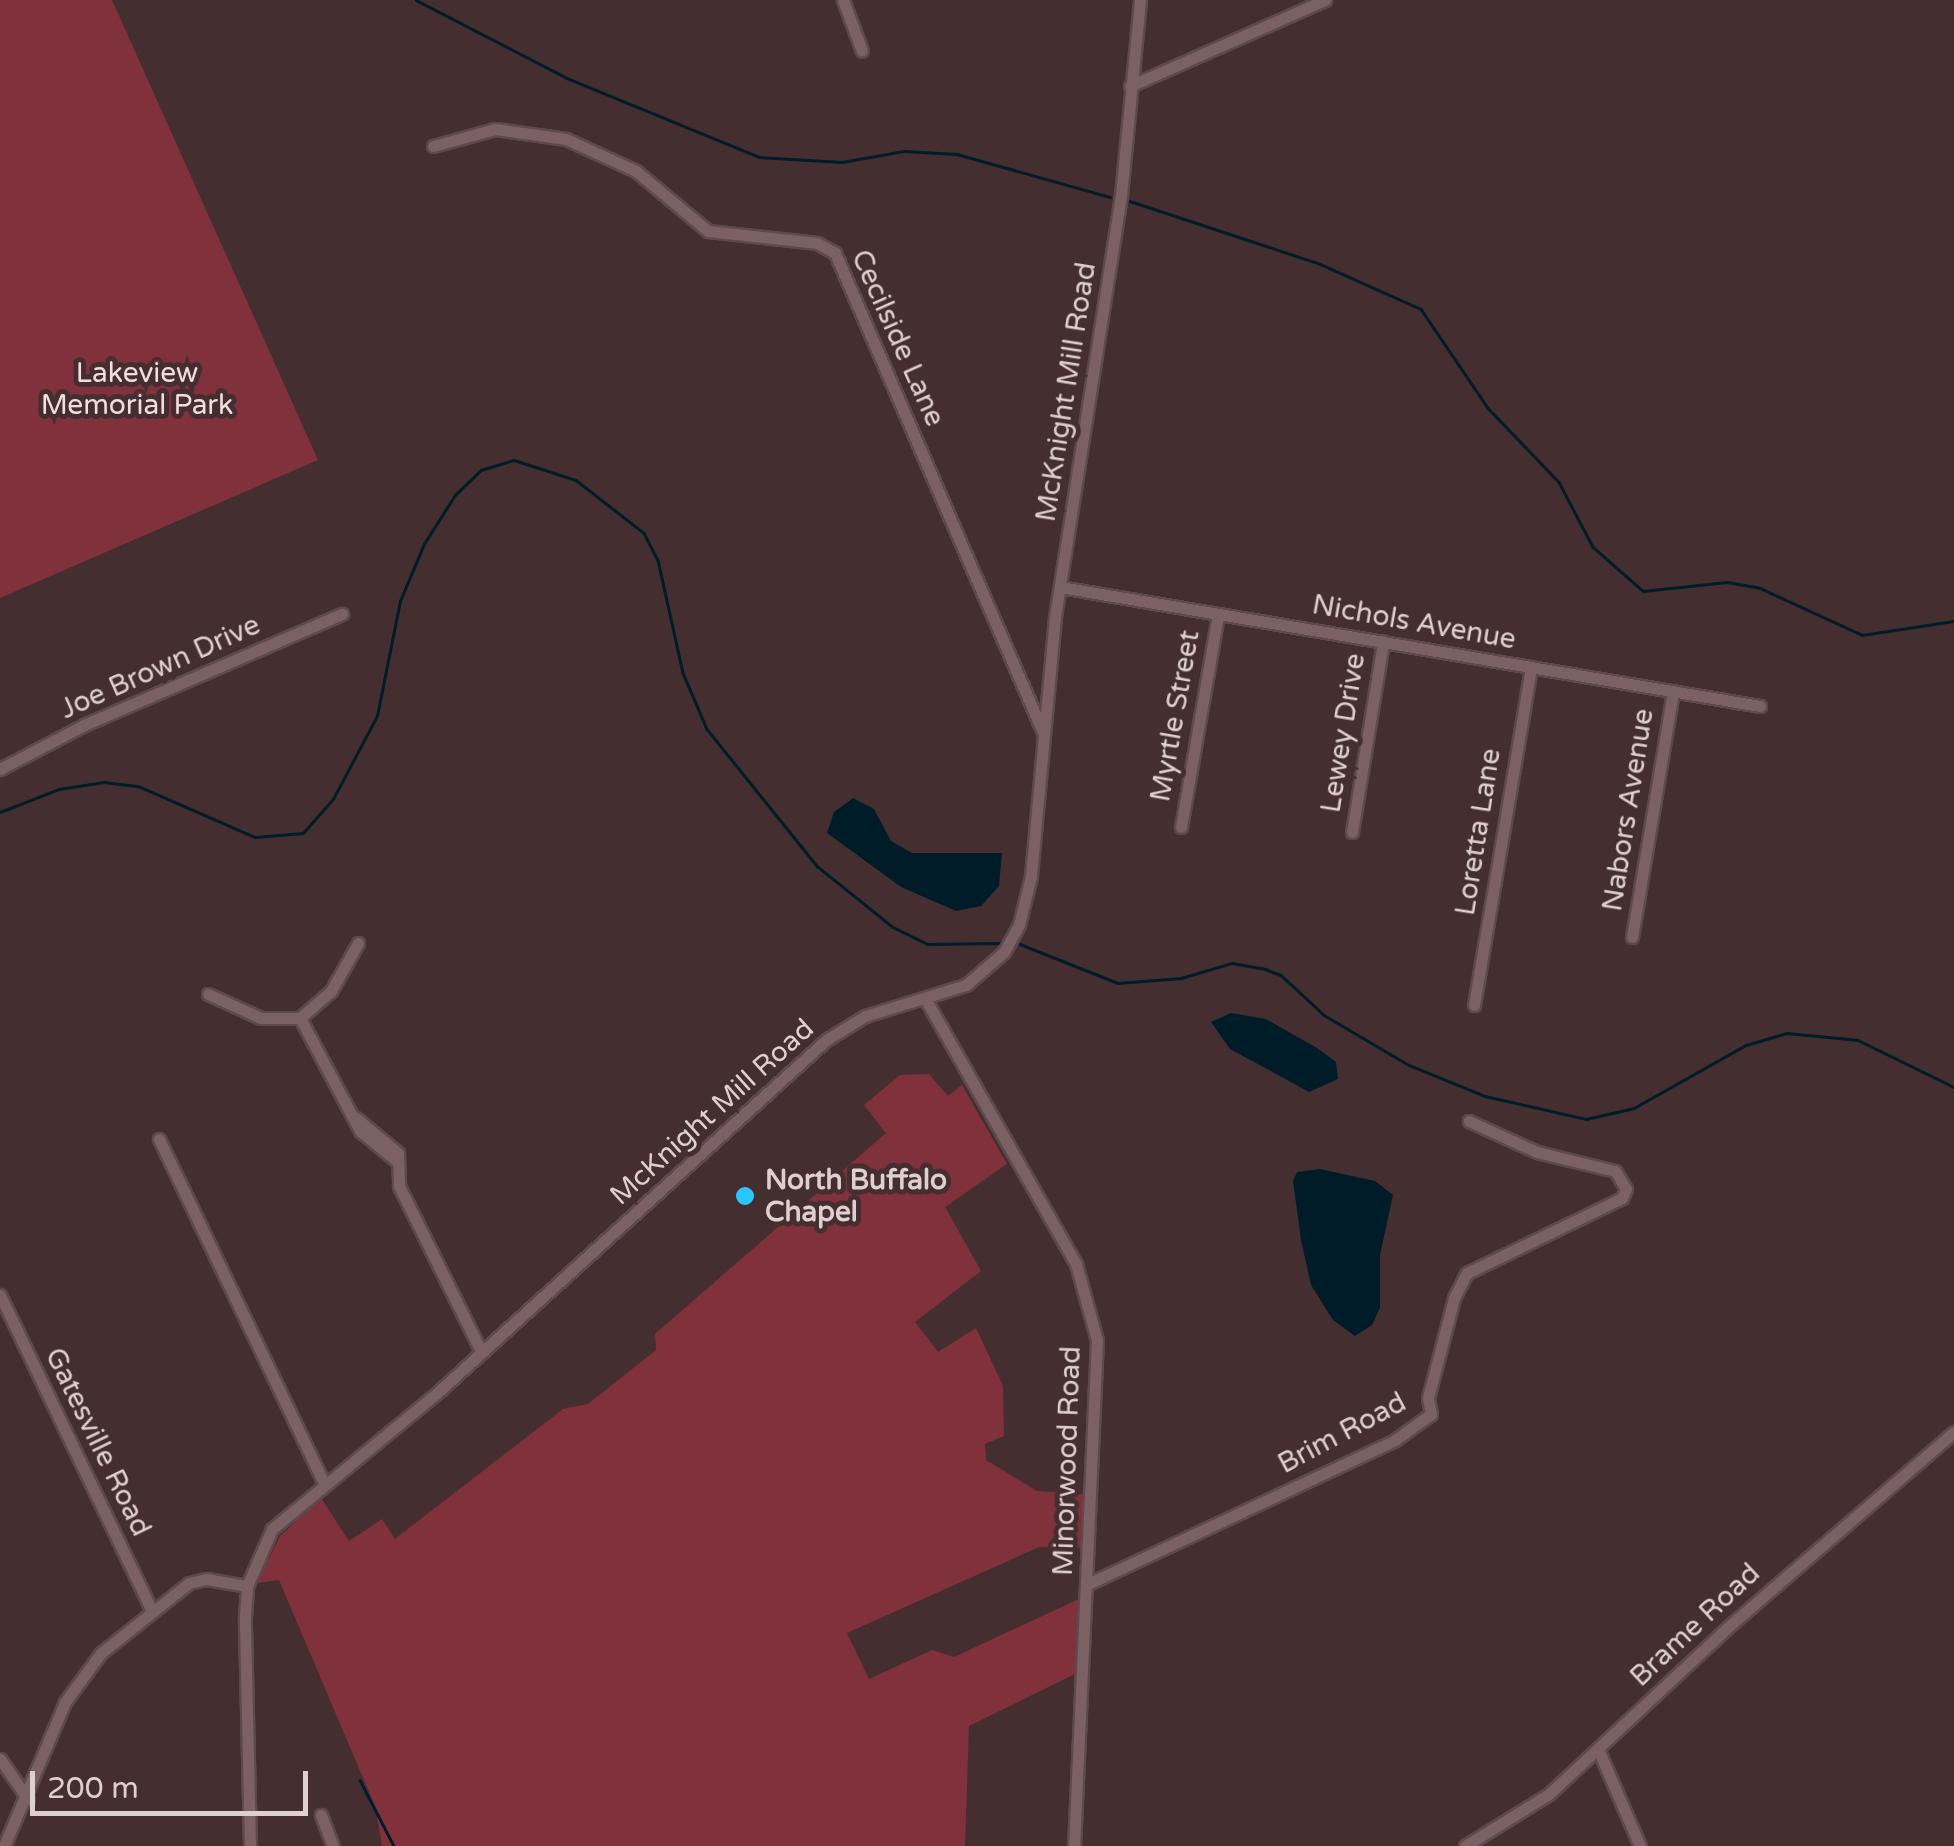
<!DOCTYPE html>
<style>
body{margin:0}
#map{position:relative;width:1954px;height:1846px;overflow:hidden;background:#452e30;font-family:"Varela Round",sans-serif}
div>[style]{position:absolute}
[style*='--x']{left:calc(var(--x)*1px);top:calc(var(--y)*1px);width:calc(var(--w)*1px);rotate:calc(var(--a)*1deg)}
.green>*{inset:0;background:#80313c}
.water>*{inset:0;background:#001c28}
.stream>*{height:2.5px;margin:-1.25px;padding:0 1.25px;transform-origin:1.25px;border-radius:1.25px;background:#001c28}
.roads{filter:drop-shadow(2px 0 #5d4a4c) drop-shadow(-2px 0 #5d4a4c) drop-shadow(0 2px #5d4a4c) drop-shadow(0 -2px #5d4a4c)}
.minor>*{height:11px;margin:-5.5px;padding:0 5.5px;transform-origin:5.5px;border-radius:5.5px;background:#7b6163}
.dots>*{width:28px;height:28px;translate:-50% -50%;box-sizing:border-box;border:5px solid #452e30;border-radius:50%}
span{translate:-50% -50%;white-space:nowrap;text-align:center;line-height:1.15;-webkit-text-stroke:10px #452e30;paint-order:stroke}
.street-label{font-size:28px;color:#dfd0d0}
.park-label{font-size:28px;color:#f5dcdd}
.poi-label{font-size:28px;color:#dfd0d0;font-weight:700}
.left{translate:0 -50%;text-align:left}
.scale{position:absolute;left:30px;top:1771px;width:278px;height:45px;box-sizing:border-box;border:5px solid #dfd0d0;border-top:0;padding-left:12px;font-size:30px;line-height:35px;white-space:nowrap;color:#dfd0d0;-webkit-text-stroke:8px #452e30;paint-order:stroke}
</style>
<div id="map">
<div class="green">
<div style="clip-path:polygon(0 0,112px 0,318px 460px,0 598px)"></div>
<div style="clip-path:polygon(929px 1074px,948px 1096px,962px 1085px,1007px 1164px,945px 1207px,981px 1271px,915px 1322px,938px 1352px,976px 1328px,1003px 1386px,1004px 1436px,985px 1444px,986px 1460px,1037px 1491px,1084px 1494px,1082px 1548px,1039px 1547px,847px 1633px,869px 1679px,932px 1650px,954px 1657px,1079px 1599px,1075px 1674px,969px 1726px,965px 1846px,382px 1846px,375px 1806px,279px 1580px,257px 1583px,280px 1536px,321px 1498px,349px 1541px,382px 1519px,395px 1539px,563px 1409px,588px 1404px,656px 1350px,655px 1334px,886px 1133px,864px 1105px,900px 1075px)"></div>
</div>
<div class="water">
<div style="clip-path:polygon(853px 798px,874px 809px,891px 841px,912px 853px,1002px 853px,999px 886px,981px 906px,956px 911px,901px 887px,827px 833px,834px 812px)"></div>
<div style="clip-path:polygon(1231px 1013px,1266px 1019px,1317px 1048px,1336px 1062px,1338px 1079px,1309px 1092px,1230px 1049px,1211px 1022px)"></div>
<div style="clip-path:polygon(1320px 1169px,1375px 1181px,1393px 1195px,1380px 1255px,1380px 1308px,1372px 1325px,1355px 1336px,1333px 1320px,1311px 1285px,1301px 1240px,1293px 1181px,1297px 1172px)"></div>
</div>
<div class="stream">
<div style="--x:416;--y:0;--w:172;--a:27.3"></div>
<div style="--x:569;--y:79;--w:205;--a:22.3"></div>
<div style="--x:759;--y:157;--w:83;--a:3.4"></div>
<div style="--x:842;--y:162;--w:63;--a:-10.1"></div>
<div style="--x:904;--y:151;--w:53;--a:3.2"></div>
<div style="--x:957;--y:154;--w:159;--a:15.7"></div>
<div style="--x:1130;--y:201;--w:200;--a:18.3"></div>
<div style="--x:1320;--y:264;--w:111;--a:24"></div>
<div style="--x:1421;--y:309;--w:120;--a:55.9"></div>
<div style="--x:1488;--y:408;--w:103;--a:46.2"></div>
<div style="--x:1559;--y:482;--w:73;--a:62.4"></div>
<div style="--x:1593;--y:547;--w:67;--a:41.3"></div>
<div style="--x:1643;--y:591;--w:84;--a:-6.1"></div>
<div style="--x:1727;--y:582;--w:34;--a:10"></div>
<div style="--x:1760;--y:588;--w:112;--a:24.7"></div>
<div style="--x:1862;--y:635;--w:93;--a:-8.7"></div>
<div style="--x:0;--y:812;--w:63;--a:-21.3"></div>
<div style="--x:59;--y:789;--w:46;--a:-8.8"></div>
<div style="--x:104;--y:782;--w:34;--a:7"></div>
<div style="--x:138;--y:786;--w:128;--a:23.6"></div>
<div style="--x:255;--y:837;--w:48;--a:-4.8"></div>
<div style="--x:303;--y:833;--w:45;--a:-48.6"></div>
<div style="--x:333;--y:799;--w:94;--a:-62.1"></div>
<div style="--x:377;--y:716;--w:117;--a:-78.7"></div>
<div style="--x:400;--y:601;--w:62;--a:-67.2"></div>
<div style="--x:424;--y:544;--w:58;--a:-57.7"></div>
<div style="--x:455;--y:495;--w:36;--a:-44"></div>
<div style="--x:481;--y:470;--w:34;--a:-17"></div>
<div style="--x:514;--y:460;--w:65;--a:17.9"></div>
<div style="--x:576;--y:480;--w:86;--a:37.9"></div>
<div style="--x:644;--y:533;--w:30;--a:63"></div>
<div style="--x:658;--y:560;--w:116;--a:77.5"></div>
<div style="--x:683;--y:673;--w:61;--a:66.8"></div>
<div style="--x:707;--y:729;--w:176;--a:51.2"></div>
<div style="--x:817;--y:866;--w:97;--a:38.8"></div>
<div style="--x:893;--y:927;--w:39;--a:26"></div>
<div style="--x:928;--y:944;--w:72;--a:-0.8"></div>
<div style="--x:1020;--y:944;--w:105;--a:21.7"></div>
<div style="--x:1118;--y:983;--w:63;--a:-4.5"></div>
<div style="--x:1181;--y:978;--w:53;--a:-16.4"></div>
<div style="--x:1232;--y:963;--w:34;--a:10"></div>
<div style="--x:1265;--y:969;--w:17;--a:21"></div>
<div style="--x:1281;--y:975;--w:59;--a:42.9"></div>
<div style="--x:1324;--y:1015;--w:99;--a:30.5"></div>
<div style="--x:1409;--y:1065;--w:82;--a:22.2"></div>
<div style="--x:1485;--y:1096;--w:104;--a:12.8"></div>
<div style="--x:1586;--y:1119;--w:49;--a:-12.9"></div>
<div style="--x:1634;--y:1108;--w:129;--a:-29.4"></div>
<div style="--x:1746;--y:1045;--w:43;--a:-16.3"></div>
<div style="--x:1787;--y:1033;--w:71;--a:5.6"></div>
<div style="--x:1858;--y:1040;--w:107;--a:26.1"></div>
<div style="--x:360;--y:1780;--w:74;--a:62.7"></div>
</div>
<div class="roads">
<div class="minor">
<div style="--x:843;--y:0;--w:54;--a:69.6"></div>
<div style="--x:1130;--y:86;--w:213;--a:-23.8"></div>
<div style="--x:433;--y:146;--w:64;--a:-15.3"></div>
<div style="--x:495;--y:129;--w:72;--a:8"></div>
<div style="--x:566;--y:139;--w:77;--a:24.6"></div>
<div style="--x:636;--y:171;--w:94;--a:39.8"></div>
<div style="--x:708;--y:231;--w:110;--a:6.3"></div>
<div style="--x:817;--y:243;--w:21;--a:29"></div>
<div style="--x:835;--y:253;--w:520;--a:66.54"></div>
<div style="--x:1060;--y:587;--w:710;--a:9.65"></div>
<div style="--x:0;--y:769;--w:95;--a:-27.6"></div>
<div style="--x:84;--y:725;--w:281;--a:-23.3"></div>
<div style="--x:1181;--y:827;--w:216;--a:-80.1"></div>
<div style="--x:1352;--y:832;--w:193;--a:-80.7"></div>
<div style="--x:1632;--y:937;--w:249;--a:-80.5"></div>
<div style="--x:208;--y:994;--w:58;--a:24.4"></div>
<div style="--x:261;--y:1018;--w:39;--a:0"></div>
<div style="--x:300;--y:1018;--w:128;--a:62"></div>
<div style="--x:360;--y:1131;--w:49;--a:39.2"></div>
<div style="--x:926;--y:1000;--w:304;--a:60.4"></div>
<div style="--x:1076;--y:1264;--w:79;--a:74.6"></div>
<div style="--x:1097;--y:1340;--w:507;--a:92.6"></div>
<div style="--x:1474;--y:1005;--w:343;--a:-80.4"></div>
<div style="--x:300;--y:1018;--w:41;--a:-41.1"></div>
<div style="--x:331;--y:991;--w:55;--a:-60.6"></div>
<div style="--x:356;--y:1118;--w:55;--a:39.8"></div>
<div style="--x:398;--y:1153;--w:33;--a:88"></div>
<div style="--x:399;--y:1186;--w:186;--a:63.6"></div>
<div style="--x:159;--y:1139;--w:382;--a:64.4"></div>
<div style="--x:0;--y:1295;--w:348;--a:64.3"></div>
<div style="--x:1088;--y:1584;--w:339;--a:-25.1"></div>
<div style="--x:1395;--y:1440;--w:44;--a:-35.8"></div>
<div style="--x:1431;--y:1414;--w:16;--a:-101"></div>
<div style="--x:1428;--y:1398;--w:103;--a:-75.4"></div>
<div style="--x:1454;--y:1298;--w:28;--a:-63"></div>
<div style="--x:1467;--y:1273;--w:172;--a:-25.8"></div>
<div style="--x:1622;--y:1198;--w:10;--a:-66"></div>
<div style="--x:1626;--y:1189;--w:21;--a:-121"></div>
<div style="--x:1615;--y:1171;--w:80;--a:-166.3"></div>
<div style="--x:1537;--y:1152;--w:75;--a:-155.5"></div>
<div style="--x:1598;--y:1749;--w:106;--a:66.6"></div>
<div style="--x:0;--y:1759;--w:49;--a:55"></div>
<div style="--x:321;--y:1815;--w:33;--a:69"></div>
<div style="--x:4;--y:1846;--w:156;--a:-67"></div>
<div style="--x:65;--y:1702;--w:61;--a:-53.7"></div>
<div style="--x:101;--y:1653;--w:112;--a:-38.5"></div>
<div style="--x:189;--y:1583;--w:18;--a:-13"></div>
<div style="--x:207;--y:1579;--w:41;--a:9.9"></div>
<div style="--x:250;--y:1846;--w:229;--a:-91.3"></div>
<div style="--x:245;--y:1617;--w:31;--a:-86"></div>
<div style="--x:247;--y:1586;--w:62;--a:-66.3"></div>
<div style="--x:272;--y:1529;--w:214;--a:-39.5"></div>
<div style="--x:437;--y:1393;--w:525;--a:-42.22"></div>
<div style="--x:826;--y:1040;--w:46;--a:-31.6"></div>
<div style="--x:865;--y:1016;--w:106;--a:-17.1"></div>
<div style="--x:966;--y:985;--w:50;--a:-41"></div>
<div style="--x:1004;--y:952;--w:31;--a:-61"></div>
<div style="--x:1019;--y:925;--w:50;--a:-76.2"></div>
<div style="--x:1031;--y:876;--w:260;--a:-84.7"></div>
<div style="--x:1055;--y:617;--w:427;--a:-81.1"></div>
<div style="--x:1121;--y:195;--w:196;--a:-84.4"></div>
<div style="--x:1465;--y:1846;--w:99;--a:-31.8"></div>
<div style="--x:1549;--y:1794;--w:245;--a:-43"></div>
<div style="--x:1728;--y:1627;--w:298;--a:-40.8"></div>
</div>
</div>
<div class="dots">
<div style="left:745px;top:1196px;background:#28c8ff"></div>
</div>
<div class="street-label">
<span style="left:898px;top:338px;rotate:66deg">Cecilside Lane</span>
<span style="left:1066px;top:392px;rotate:-81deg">McKnight Mill Road</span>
<span style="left:1414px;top:622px;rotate:10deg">Nichols Avenue</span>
<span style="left:160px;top:667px;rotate:-24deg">Joe Brown Drive</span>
<span style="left:1175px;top:716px;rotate:-80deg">Myrtle Street</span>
<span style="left:1343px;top:733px;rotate:-81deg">Lewey Drive</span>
<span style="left:1628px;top:810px;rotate:-81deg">Nabors Avenue</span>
<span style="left:1478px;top:832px;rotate:-81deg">Loretta Lane</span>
<span style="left:712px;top:1112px;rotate:-42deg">McKnight Mill Road</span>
<span style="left:1342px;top:1433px;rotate:-28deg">Brim Road</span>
<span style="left:98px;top:1442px;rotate:64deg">Gatesville Road</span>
<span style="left:1067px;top:1461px;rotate:-88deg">Minorwood Road</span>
<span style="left:1695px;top:1625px;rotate:-43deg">Brame Road</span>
</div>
<div class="park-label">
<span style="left:137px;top:389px">Lakeview<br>Memorial Park</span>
</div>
<div class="poi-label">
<span class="left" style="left:765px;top:1196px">North Buffalo<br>Chapel</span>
</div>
<div class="scale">200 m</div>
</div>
